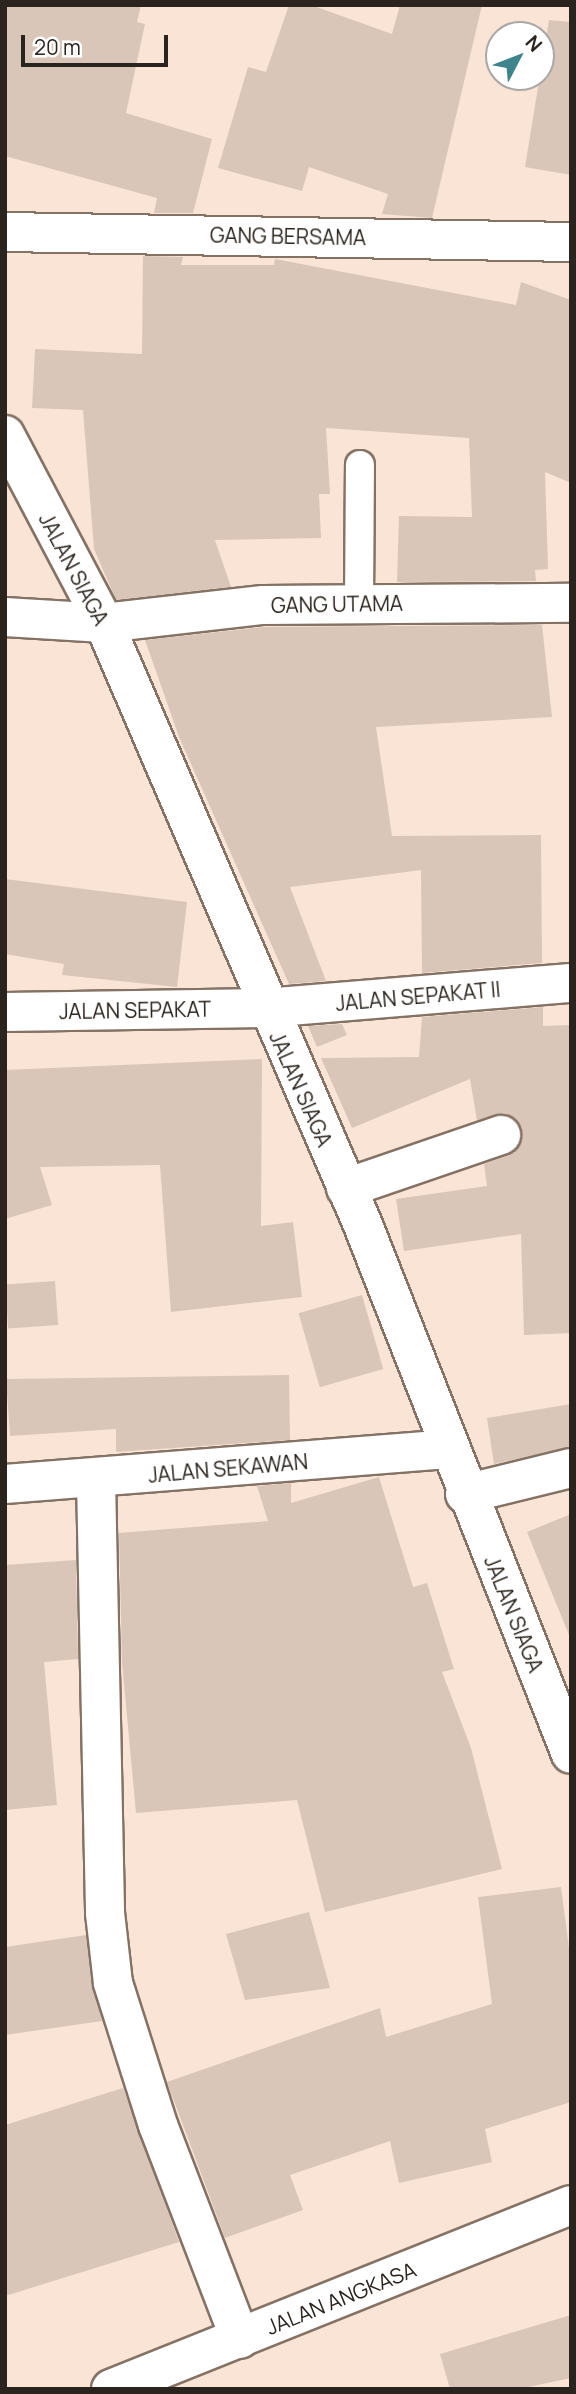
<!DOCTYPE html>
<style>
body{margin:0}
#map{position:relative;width:576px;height:2394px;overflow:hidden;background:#f9e4d6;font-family:Manrope,sans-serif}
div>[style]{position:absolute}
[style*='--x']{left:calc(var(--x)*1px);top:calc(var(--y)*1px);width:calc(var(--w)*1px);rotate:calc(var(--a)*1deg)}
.building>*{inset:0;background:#dac6b8;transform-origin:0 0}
.roads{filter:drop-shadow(2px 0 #847265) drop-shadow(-2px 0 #847265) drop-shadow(0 2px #847265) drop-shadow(0 -2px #847265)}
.lane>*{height:28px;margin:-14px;padding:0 14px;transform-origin:14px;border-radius:14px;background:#fff}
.street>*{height:38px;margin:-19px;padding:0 19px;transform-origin:19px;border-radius:19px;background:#fff}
span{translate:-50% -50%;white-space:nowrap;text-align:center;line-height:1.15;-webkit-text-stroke:6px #fff;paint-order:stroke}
.street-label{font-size:21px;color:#2b241e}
.frame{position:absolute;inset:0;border:7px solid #2b241e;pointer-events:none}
.north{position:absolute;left:485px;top:21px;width:70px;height:70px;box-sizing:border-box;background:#fff;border:2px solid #aaa7a5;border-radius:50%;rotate:48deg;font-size:19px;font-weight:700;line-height:28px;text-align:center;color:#2b241e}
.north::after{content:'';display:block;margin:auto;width:24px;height:32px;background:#3d848d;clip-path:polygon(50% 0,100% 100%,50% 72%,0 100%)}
.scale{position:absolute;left:21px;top:35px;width:147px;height:32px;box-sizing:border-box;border:4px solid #2b241e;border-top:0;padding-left:9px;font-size:21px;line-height:24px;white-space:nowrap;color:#2b241e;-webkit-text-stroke:5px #fff;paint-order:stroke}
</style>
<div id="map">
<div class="building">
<div style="clip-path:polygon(5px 5px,141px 5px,137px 22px,145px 24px,126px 113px,212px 139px,193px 213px,154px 213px,157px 198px,5px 156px)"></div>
<div style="clip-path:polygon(289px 5px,311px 5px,392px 34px,400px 5px,482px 5px,432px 218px,382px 214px,388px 194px,309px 167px,302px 191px,218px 168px,248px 67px,266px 72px)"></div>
<div style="clip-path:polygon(549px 20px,571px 22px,571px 175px,525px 167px)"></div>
<div style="clip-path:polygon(143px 256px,183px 257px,181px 265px,274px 265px,275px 259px,516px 305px,521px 282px,571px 300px,571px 483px,545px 472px,548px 569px,535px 570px,536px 581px,397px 582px,399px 516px,472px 517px,469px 438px,326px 428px,330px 494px,319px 494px,321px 538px,215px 540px,231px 587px,116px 600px,94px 549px,83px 410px,32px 408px,35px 349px,142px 354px)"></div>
<div style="clip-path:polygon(542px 625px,552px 717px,376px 727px,392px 836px,541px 835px,542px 963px,422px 973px,421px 870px,290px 887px,326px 981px,289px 984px,179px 737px,145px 640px,264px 627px)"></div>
<div style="clip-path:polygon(5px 879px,187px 902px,177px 987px,62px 975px,64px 964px,5px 954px)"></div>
<div style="clip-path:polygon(543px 1007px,543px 1026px,571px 1025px,571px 1333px,524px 1335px,521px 1234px,404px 1251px,396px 1199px,487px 1186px,484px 1164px,509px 1155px,522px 1140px,516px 1119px,505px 1113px,477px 1120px,470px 1079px,352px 1128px,321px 1058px,419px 1057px,422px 1017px)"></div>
<div style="clip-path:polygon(342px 1024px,347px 1035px,317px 1047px,308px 1026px)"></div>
<div style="clip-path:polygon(262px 1059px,261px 1226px,293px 1222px,302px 1297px,171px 1312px,160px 1165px,40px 1167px,52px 1205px,5px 1219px,5px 1070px)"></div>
<div style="left:55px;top:1281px;width:44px;height:50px;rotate:86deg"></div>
<div style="left:362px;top:1295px;width:77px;height:66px;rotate:74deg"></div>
<div style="clip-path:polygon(289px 1375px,290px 1440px,116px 1452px,116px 1429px,10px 1436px,6px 1379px)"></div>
<div style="clip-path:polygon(571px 1404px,571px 1447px,494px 1464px,487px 1418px)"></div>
<div style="clip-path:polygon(379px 1477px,413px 1587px,427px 1583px,454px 1669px,442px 1672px,471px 1748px,502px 1869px,325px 1912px,297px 1800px,136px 1813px,122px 1662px,119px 1533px,268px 1521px,257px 1486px,291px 1483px,291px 1503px)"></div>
<div style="clip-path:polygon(571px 1514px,571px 1634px,569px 1635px,527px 1532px)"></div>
<div style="clip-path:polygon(76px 1560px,78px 1659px,44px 1662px,57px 1805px,5px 1810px,5px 1565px)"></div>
<div style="clip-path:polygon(561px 1887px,571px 1963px,571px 2102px,485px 2129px,492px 2162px,399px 2183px,390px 2141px,290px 2175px,303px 2210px,225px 2238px,167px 2082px,380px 2008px,386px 2037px,492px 2004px,478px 1897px)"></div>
<div style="clip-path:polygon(309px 1912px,330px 1988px,245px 2000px,226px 1934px)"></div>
<div style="clip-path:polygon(86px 1935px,102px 2021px,5px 2035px,5px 1947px)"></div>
<div style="clip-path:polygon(123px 2088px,179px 2242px,5px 2296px,5px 2125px)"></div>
<div style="clip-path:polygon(571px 2315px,571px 2378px,519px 2389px,450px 2389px,440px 2354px)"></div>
</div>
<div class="roads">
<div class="lane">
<div style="--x:359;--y:604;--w:139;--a:-89.6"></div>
</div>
<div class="street">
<div style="--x:5;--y:232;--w:566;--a:1.01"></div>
<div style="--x:5;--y:435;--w:212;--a:62.2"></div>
<div style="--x:104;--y:623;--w:655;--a:66.72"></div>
<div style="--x:363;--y:1225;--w:568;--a:68.54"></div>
<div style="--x:5;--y:617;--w:99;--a:3.5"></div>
<div style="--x:104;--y:623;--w:160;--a:-6.5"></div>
<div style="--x:263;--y:605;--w:308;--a:-0.4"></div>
<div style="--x:5;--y:1012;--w:260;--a:-0.9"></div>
<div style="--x:265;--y:1008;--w:307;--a:-4.7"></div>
<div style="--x:346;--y:1188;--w:164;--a:-18.9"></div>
<div style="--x:96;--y:1480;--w:433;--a:88.8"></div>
<div style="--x:105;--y:1913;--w:70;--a:83.5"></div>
<div style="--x:113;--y:1983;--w:149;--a:72.4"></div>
<div style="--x:158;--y:2125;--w:229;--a:69"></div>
<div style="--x:5;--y:1484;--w:447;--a:-4.5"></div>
<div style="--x:465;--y:1494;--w:109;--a:-13.8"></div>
<div style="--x:111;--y:2389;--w:495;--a:-21.8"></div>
</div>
</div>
<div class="street-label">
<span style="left:288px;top:236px;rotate:1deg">GANG BERSAMA</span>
<span style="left:74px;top:569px;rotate:62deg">JALAN SIAGA</span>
<span style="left:337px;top:604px;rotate:-1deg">GANG UTAMA</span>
<span style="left:418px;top:996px;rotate:-5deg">JALAN SEPAKAT II</span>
<span style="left:135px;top:1010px;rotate:-1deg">JALAN SEPAKAT</span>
<span style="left:301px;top:1089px;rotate:66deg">JALAN SIAGA</span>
<span style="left:228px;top:1468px;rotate:-5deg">JALAN SEKAWAN</span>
<span style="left:514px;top:1614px;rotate:68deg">JALAN SIAGA</span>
<span style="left:341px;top:2298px;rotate:-22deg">JALAN ANGKASA</span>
</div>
<div class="frame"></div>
<div class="north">N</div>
<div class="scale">20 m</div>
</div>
